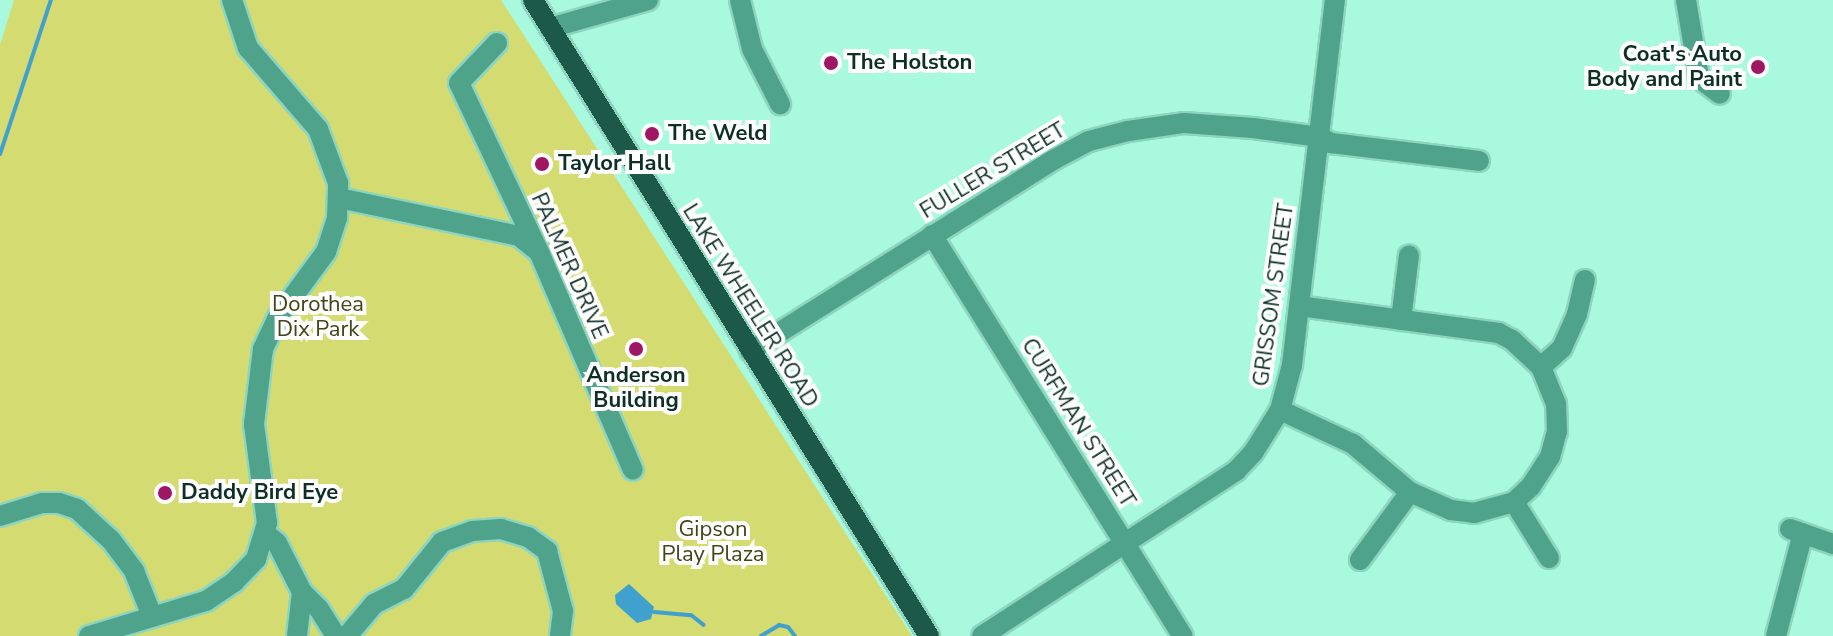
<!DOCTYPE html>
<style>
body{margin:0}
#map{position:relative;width:1833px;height:636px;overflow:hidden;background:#a9f9df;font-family:"Nunito Sans",sans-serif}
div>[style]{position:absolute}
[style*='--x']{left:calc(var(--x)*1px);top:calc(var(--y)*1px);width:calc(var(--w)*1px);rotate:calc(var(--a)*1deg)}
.green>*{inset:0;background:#d4db71}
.water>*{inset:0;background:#40a0ce}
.stream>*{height:4px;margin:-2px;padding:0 2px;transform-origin:2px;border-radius:2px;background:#40a0ce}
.roads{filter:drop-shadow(2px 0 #8dd5be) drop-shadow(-2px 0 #8dd5be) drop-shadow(0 2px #8dd5be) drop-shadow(0 -2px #8dd5be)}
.minor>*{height:20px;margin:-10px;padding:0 10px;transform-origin:10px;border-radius:10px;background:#50a38b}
.major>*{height:20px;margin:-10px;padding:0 10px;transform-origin:10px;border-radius:10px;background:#1c5949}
.dots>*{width:22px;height:22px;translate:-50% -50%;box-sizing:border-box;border:4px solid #fff;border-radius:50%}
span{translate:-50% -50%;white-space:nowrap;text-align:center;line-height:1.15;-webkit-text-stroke:8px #fff;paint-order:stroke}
.poi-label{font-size:22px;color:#0d2f26;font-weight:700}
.right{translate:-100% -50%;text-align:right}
.left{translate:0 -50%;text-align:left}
.street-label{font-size:22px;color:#0d2f26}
.park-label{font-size:22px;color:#424516}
</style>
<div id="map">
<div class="green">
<div style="clip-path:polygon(14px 0,501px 0,912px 636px,0 636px,0 45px)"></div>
</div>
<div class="water">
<div style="clip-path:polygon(629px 584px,654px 607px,651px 619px,637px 623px,616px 604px,615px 595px)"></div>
</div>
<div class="stream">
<div style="--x:0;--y:154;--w:162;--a:-71.7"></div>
<div style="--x:654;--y:612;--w:37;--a:5"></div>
<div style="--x:691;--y:615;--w:16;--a:38"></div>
<div style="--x:761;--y:636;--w:21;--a:-31"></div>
<div style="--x:779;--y:625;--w:9;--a:13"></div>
<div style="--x:788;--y:627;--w:11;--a:52"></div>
</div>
<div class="roads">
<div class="minor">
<div style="--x:740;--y:0;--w:50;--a:76.2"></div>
<div style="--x:752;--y:49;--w:62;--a:63"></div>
<div style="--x:1686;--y:0;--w:79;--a:80.5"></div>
<div style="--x:1699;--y:78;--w:26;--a:37"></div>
<div style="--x:550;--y:28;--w:102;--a:-15.9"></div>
<div style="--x:497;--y:43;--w:55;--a:133.5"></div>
<div style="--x:459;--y:83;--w:187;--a:64.7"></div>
<div style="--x:539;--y:252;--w:237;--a:66.7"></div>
<div style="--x:339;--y:198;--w:184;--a:11.9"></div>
<div style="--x:519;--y:236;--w:22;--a:39"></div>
<div style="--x:932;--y:235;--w:473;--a:58"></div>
<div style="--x:1401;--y:320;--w:65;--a:-83"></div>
<div style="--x:750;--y:351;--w:360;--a:-32.2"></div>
<div style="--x:1055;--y:159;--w:38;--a:-28"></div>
<div style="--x:1089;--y:141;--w:40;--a:-14.4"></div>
<div style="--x:1128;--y:131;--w:57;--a:-8.1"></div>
<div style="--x:1184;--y:123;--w:69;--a:4.1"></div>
<div style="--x:1253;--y:128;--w:68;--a:7.7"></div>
<div style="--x:1320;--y:137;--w:13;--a:29"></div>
<div style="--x:1331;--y:143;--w:149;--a:6.9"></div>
<div style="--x:1541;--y:367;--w:28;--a:-42"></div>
<div style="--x:1562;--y:348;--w:37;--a:-66"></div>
<div style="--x:1577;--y:314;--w:35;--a:-77"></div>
<div style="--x:1280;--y:410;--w:81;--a:25"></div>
<div style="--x:1353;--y:444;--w:75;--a:40.1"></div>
<div style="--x:1410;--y:492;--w:45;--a:23.7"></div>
<div style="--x:1451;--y:510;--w:23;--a:7"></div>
<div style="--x:1474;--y:513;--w:41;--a:-15.4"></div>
<div style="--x:1514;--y:502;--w:23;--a:-43"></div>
<div style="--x:1531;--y:486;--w:35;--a:-57"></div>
<div style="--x:1550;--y:457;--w:27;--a:-75"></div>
<div style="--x:1557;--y:431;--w:27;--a:-92"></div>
<div style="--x:1556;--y:404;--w:40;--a:-112"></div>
<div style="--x:1541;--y:367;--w:40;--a:-137"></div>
<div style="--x:1512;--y:340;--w:15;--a:-152"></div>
<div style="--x:1499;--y:333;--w:201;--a:-172.3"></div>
<div style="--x:1514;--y:502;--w:66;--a:58"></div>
<div style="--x:0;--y:516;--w:44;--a:-17.2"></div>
<div style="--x:42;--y:503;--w:17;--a:0"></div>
<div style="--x:59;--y:503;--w:19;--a:18"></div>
<div style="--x:77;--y:509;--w:46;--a:42.4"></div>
<div style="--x:111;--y:540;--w:39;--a:53"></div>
<div style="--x:134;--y:571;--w:48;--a:68.2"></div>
<div style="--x:1790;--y:529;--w:46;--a:19.2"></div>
<div style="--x:266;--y:534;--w:14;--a:39"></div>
<div style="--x:277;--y:543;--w:55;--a:63"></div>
<div style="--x:302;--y:592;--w:44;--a:96.5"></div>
<div style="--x:1360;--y:560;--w:84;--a:-53.7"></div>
<div style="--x:302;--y:592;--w:24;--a:45"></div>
<div style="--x:319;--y:609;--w:32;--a:58"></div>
<div style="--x:89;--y:636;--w:122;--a:-16.7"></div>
<div style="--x:206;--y:601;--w:34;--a:-34"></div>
<div style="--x:234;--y:582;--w:32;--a:-46"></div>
<div style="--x:256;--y:559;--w:38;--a:-73"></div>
<div style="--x:267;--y:523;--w:100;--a:-97.5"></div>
<div style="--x:254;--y:424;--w:76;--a:-83.2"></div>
<div style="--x:263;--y:349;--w:35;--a:-65"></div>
<div style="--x:278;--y:317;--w:81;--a:-53.6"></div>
<div style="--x:326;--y:252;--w:36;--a:-72"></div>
<div style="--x:337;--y:218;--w:35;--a:-88"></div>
<div style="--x:338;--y:183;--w:58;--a:-110.3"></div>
<div style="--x:318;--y:129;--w:107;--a:-130.8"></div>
<div style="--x:248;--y:48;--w:51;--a:-108.4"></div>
<div style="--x:347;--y:636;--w:42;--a:-49.8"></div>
<div style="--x:374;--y:604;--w:34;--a:-27"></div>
<div style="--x:404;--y:589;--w:60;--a:-51"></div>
<div style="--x:442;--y:542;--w:32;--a:-20"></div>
<div style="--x:472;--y:531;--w:29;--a:-4"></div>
<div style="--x:501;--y:529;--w:28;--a:17"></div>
<div style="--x:528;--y:537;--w:24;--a:36"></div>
<div style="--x:547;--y:551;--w:62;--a:75.1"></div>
<div style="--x:563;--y:611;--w:25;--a:97"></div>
<div style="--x:982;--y:636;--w:303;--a:-33"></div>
<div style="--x:1236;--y:471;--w:25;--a:-47"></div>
<div style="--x:1253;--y:453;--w:51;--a:-57.9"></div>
<div style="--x:1280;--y:410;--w:47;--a:-75.1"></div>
<div style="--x:1292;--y:365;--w:368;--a:-83.3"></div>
<div style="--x:1776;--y:636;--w:106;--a:-75.3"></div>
</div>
<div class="major">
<div style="--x:533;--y:0;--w:749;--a:58.09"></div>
</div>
</div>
<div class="dots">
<div style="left:831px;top:63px;background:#9f1664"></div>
<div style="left:1758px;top:67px;background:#9f1664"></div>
<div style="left:652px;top:134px;background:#9f1664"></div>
<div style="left:542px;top:164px;background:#9f1664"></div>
<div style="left:636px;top:349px;background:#9f1664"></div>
<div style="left:165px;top:493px;background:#9f1664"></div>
</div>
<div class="poi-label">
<span class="right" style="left:1742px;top:67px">Coat's Auto<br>Body and Paint</span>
<span class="left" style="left:847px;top:63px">The Holston</span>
<span class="left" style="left:668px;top:134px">The Weld</span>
<span class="left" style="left:558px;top:164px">Taylor Hall</span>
<span style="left:636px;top:388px">Anderson<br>Building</span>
<span class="left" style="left:181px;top:493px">Daddy Bird Eye</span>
</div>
<div class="street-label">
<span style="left:993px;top:171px;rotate:-31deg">FULLER STREET</span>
<span style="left:569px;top:266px;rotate:66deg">PALMER DRIVE</span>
<span style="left:1274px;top:295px;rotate:-82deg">GRISSOM STREET</span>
<span style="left:750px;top:306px;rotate:58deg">LAKE WHEELER ROAD</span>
<span style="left:1078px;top:423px;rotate:58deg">CURFMAN STREET</span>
</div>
<div class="park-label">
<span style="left:318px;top:317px">Dorothea<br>Dix Park</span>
<span style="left:713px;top:542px">Gipson<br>Play Plaza</span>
</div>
</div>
